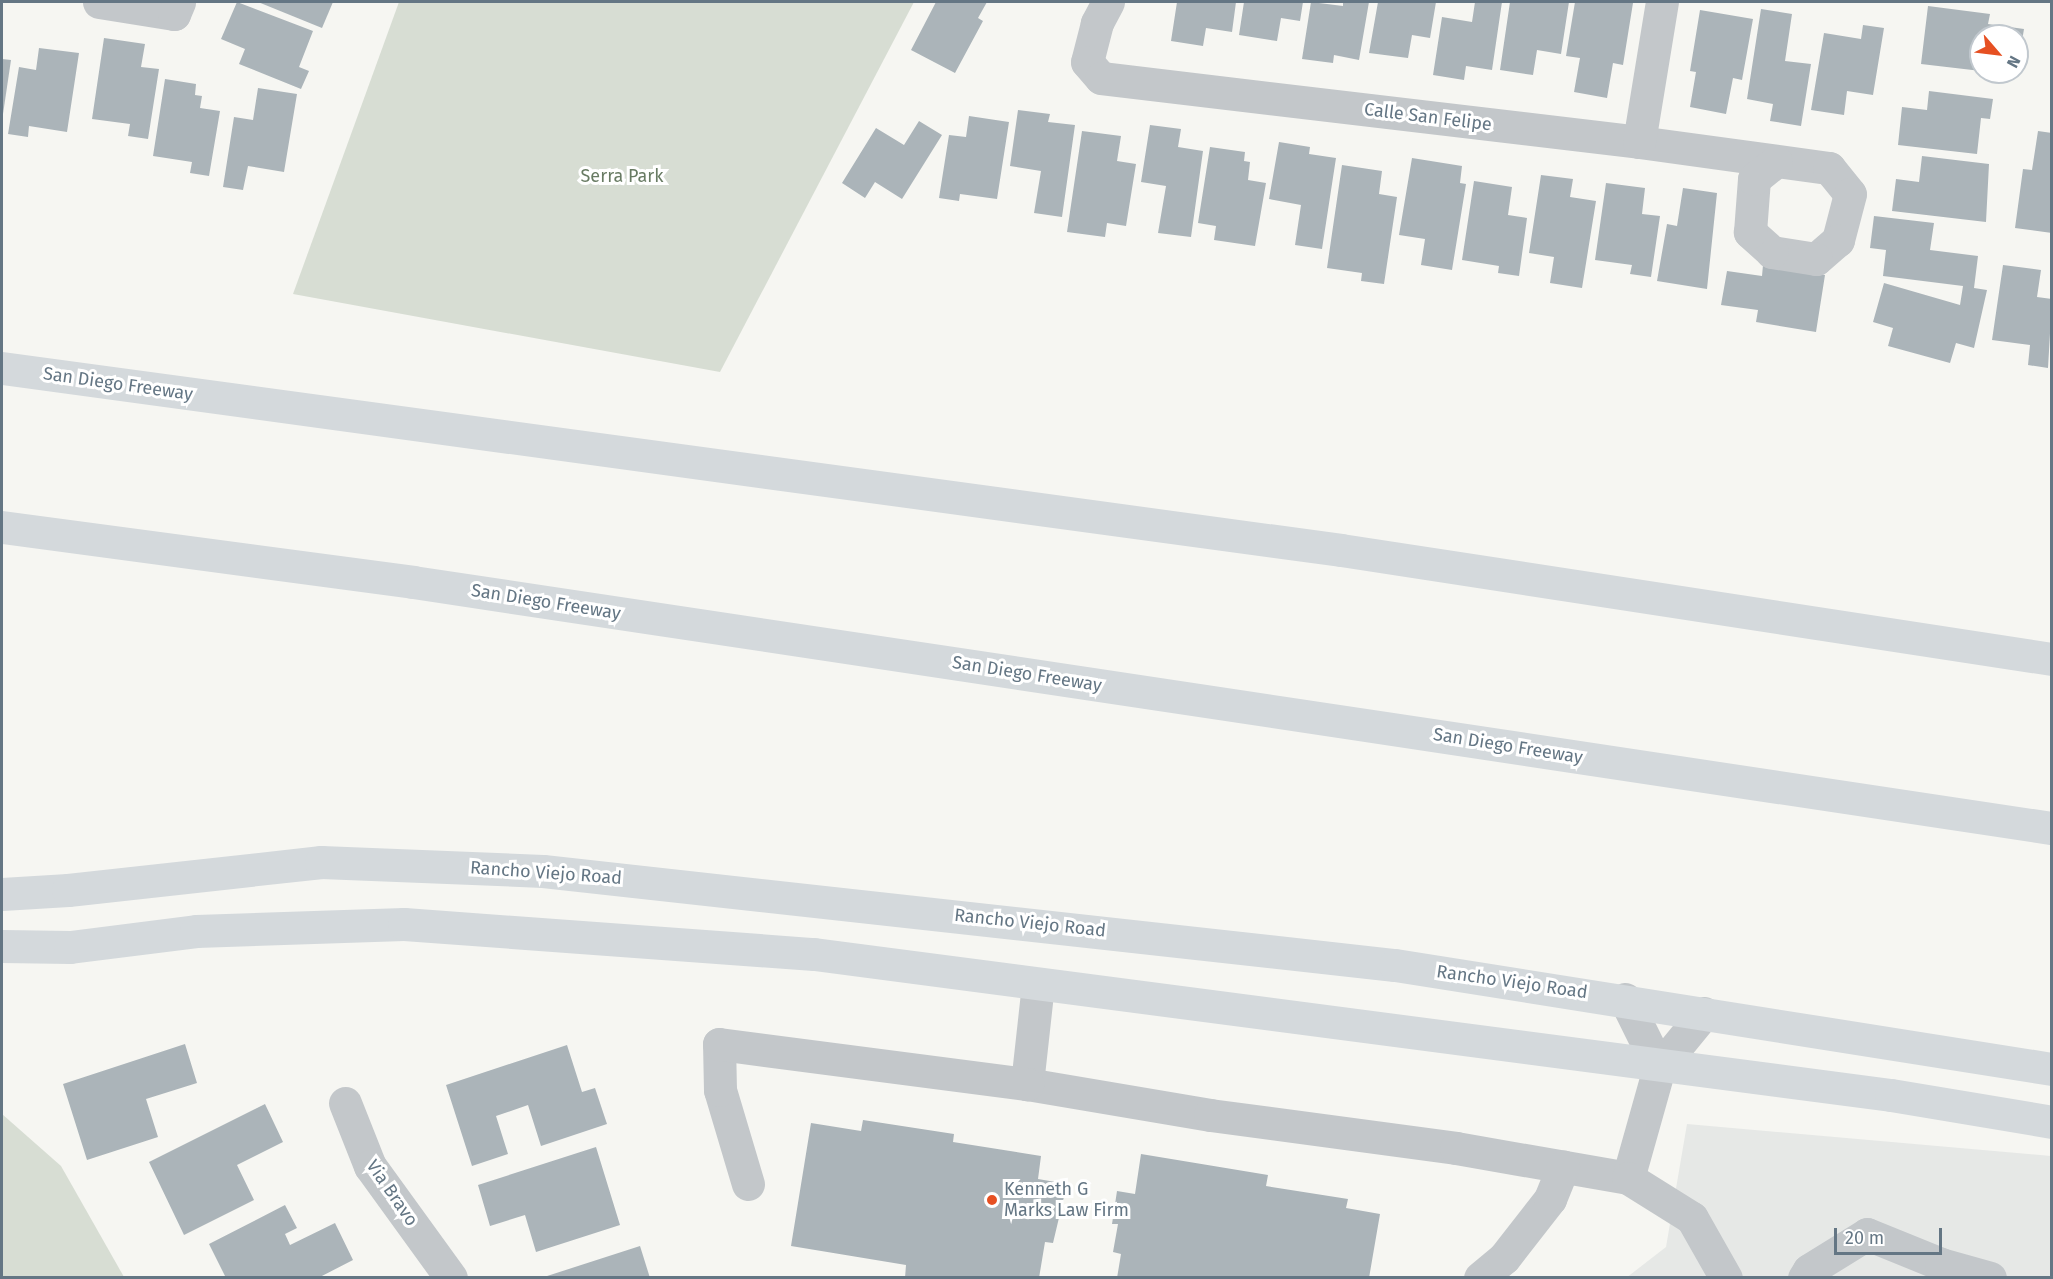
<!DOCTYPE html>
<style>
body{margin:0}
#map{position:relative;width:2053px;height:1279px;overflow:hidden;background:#f6f6f2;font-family:"Fira Sans",sans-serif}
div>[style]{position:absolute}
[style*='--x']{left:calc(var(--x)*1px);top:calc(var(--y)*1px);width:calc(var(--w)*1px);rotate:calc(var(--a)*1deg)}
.built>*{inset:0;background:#e6e8e6}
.green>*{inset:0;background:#d7ddd3}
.building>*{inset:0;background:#abb4b9}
.minor>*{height:33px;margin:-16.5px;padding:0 16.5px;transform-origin:16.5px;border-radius:16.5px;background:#c3c7ca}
.major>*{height:33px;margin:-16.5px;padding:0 16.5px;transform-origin:16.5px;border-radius:16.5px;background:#d4d9dc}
.highway>*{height:33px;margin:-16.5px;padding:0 16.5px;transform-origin:16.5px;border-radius:16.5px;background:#d4d9dc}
.dots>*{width:16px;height:16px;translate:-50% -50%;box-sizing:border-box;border:3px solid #fff;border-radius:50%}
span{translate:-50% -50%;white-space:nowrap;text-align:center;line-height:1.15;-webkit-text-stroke:6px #fff;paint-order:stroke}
.street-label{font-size:18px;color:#647684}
.park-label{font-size:18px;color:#687b63}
.poi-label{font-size:18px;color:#647684}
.left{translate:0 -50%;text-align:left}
.frame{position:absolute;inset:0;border:3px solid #647684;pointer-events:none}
.north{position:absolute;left:1969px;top:24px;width:60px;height:60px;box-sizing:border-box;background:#fff;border:2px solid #c1c8ce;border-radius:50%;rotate:118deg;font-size:16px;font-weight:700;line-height:24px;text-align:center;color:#647684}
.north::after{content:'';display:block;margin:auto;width:21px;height:27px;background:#e65022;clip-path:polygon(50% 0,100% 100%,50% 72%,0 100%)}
.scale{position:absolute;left:1834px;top:1228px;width:108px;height:27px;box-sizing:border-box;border:3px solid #647684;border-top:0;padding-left:8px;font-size:18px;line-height:21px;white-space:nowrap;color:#647684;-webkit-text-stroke:4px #fff;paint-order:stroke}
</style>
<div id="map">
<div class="built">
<div style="clip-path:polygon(1687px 1124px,2051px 1156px,2051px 1277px,1626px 1278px,1666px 1247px)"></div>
</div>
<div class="green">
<div style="clip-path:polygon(399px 2px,914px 2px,720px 372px,293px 294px)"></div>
<div style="clip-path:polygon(2px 1114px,61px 1166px,124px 1277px,2px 1277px)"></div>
</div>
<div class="building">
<div style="clip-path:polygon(237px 2px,313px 31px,299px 67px,309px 71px,301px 89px,239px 64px,245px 49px,221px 39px)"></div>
<div style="clip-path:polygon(258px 2px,333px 2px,322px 28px)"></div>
<div style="clip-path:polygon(936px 2px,987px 2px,978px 18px,983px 21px,955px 73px,911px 50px)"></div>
<div style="clip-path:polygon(1177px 2px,1236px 2px,1232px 32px,1206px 28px,1203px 46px,1171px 41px)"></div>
<div style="clip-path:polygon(1244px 2px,1303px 2px,1300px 21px,1281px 18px,1277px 41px,1239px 35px)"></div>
<div style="clip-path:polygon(1311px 2px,1343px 6px,1343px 2px,1369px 2px,1359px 60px,1334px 55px,1333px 63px,1302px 59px)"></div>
<div style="clip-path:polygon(1378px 2px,1436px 2px,1430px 38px,1412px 35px,1408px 58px,1369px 53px)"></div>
<div style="clip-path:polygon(1475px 2px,1502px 2px,1492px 70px,1466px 66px,1464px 80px,1433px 75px,1442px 17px,1472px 22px)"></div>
<div style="clip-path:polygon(1510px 2px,1569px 2px,1561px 54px,1537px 50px,1533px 75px,1500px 70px)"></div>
<div style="clip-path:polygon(1575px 2px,1633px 3px,1623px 65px,1613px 63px,1607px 98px,1574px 92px,1580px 58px,1566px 56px)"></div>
<div style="clip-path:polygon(1928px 6px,1990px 14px,1988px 24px,2024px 29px,2018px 65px,2017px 36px,1981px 36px,1981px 71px,1921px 64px)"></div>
<div style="clip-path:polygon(1761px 9px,1792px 14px,1785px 61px,1811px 64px,1801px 126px,1770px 121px,1773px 104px,1747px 99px)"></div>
<div style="clip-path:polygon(1700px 10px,1753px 19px,1742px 80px,1733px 78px,1726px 114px,1690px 107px,1696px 72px,1690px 71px)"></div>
<div style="clip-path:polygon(1863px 25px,1884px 28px,1873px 95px,1847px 91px,1844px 115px,1811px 110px,1824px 33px,1861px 39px)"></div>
<div style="clip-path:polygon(104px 38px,145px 44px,141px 67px,159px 69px,148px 139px,128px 136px,130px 124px,92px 119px)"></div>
<div style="clip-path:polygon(39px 48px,79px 53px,67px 132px,29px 126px,28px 137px,8px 134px,19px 67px,36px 70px)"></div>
<div style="clip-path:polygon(2px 59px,11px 60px,3px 114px,2px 114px)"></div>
<div style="clip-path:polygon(165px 79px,196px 84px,195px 95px,202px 96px,200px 108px,220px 111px,209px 176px,190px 173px,192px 162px,153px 156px)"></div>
<div style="clip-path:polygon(258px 88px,297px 94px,284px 172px,248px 166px,243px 190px,223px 187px,234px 117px,253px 120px)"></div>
<div style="clip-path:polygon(1929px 91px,1993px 99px,1990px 119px,1981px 118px,1977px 154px,1898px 145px,1902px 107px,1927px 110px)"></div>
<div style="clip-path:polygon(1018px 110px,1050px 114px,1048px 122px,1075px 125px,1062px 217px,1034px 213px,1041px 171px,1010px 166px)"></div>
<div style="clip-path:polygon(969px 116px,1009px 122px,997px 199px,960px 194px,959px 201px,939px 198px,949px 135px,966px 137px)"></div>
<div style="clip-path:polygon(919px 121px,942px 135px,902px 199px,875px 182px,865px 198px,842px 183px,876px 128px,904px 145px)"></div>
<div style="clip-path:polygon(1150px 125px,1181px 129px,1178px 147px,1203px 151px,1191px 237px,1158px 233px,1166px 186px,1141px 182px)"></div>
<div style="clip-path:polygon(1082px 131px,1121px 136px,1117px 161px,1136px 164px,1126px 226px,1107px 223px,1105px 237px,1067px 232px)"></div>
<div style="clip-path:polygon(2038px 131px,2052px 133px,2052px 233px,2015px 228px,2023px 169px,2032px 170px)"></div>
<div style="clip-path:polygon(1279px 142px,1310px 147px,1309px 154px,1336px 158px,1322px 249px,1295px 245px,1301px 205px,1269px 199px)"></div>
<div style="clip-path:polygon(1210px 147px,1245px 152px,1244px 161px,1250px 162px,1248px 180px,1266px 183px,1255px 246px,1214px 240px,1216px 226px,1198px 223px)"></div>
<div style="clip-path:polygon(1922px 156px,1989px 164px,1986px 222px,1892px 211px,1896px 179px,1919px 182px)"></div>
<div style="clip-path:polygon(1412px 158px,1462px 166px,1460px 183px,1466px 184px,1452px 270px,1421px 265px,1425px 239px,1399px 235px)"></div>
<div style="clip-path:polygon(1342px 165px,1382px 171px,1379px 194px,1397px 197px,1384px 284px,1361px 281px,1362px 273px,1327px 268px)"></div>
<div style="clip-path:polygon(1541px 175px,1573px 179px,1570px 197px,1596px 201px,1582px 288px,1550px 283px,1554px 257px,1529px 253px)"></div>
<div style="clip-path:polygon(1474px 181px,1512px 187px,1508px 215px,1527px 218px,1519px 276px,1498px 273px,1499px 266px,1462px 260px)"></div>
<div style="clip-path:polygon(1606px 183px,1645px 188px,1642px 214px,1660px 216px,1651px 277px,1630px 274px,1632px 265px,1595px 260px)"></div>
<div style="clip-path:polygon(1683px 188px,1717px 193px,1707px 289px,1657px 281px,1667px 224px,1677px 226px)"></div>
<div style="clip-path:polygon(1874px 216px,1934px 223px,1930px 250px,1978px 256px,1974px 288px,1987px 290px,1974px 348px,1956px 343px,1950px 363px,1888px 346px,1893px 328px,1873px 322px,1884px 283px,1960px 305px,1963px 286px,1883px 276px,1886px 250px,1870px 248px)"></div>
<div style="clip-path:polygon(1763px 265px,1825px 275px,1816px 332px,1756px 322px,1758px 310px,1721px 305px,1727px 271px,1762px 276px)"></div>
<div style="clip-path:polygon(2003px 265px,2041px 270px,2037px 297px,2052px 299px,2048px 368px,2028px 365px,2030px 345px,1992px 340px)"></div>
<div style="clip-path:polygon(185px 1044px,197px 1083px,146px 1099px,158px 1137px,87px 1160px,63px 1084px)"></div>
<div style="clip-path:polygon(567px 1045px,582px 1092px,595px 1088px,607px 1124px,541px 1146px,528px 1105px,496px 1116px,508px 1154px,472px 1166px,446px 1085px)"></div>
<div style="clip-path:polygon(265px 1104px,283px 1142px,237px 1165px,254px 1200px,184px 1235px,149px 1162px)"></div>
<div style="clip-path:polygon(863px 1120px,954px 1134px,953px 1142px,1041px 1156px,1038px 1179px,1067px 1184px,1053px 1243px,1045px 1242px,1039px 1278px,905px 1278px,906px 1265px,791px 1246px,811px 1123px,861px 1131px)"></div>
<div style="clip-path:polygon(596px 1147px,620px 1225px,536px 1252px,525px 1215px,490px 1226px,478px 1185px)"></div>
<div style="clip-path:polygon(1141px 1154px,1268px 1175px,1266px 1186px,1348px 1199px,1346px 1208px,1380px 1214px,1369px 1278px,1117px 1278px,1121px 1254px,1113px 1252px,1118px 1224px,1112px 1224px,1117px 1191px,1135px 1194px)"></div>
<div style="clip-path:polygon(285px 1205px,297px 1228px,285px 1234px,290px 1245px,335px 1223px,353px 1260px,318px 1278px,226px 1278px,209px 1244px)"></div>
<div style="clip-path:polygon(640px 1246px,650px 1278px,544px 1278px,544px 1277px)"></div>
</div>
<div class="minor">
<div style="--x:99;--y:2;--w:76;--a:9.1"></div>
<div style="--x:174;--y:14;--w:13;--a:-67"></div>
<div style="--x:1108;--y:2;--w:24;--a:118"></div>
<div style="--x:1097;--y:23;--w:40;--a:104.4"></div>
<div style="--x:1087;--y:62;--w:21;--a:49"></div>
<div style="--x:1101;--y:78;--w:542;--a:6.78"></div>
<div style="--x:1639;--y:142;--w:192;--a:7.8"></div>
<div style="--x:1829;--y:168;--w:33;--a:51"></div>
<div style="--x:1850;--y:194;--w:48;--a:104.6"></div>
<div style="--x:1838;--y:240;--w:29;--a:139"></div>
<div style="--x:1816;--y:259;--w:45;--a:-171"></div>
<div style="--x:1772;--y:252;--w:30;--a:-138"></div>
<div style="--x:1750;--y:232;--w:53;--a:-85.7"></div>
<div style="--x:1754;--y:179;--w:28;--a:-39"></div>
<div style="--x:1639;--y:142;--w:142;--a:-80.7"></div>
<div style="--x:1038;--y:984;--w:101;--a:96.3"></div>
<div style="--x:1027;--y:1084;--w:186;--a:9.6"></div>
<div style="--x:1210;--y:1115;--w:248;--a:7.6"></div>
<div style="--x:1456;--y:1148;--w:175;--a:9.9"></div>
<div style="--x:1625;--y:999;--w:77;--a:63.8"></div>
<div style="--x:1704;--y:1013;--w:71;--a:129.3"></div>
<div style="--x:1659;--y:1068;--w:114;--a:105.7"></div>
<div style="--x:1628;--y:1178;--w:75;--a:32"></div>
<div style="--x:1692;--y:1218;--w:69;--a:60.5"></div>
<div style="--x:345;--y:1103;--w:68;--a:68.4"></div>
<div style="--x:370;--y:1166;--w:138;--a:54.1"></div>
<div style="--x:748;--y:1184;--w:98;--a:-106.6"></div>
<div style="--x:720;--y:1090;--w:46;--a:-91.2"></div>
<div style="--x:719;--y:1044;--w:311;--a:7.4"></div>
<div style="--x:1480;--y:1278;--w:31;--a:-40"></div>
<div style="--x:1504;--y:1258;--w:75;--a:-52.1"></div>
<div style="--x:1550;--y:1199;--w:35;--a:-68"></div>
<div style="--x:1804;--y:1278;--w:9;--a:-58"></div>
<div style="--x:1809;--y:1270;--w:68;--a:-31.8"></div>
<div style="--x:1867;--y:1234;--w:80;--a:22.1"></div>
<div style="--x:1941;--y:1264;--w:51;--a:15.9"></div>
</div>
<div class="major">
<div style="--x:2;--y:894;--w:66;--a:-3.5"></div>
<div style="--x:68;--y:890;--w:255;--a:-6.3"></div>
<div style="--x:321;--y:862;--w:222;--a:2.3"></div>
<div style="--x:543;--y:871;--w:857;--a:6.3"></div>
<div style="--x:1395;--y:965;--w:665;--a:9"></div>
<div style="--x:2;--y:946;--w:68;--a:0.8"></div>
<div style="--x:70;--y:947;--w:127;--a:-7.2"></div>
<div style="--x:196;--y:931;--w:208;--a:-1.9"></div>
<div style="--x:404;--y:924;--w:411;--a:4.2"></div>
<div style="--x:814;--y:954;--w:1086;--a:7.46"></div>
<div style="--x:1891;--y:1095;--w:163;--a:9.5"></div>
</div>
<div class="highway">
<div style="--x:2;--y:368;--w:1351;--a:7.74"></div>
<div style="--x:1341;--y:550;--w:719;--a:8.72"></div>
<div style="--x:2;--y:527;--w:415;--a:7.6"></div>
<div style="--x:413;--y:582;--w:1657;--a:8.54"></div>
</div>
<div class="dots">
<div style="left:992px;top:1200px;background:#e65022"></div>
</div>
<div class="street-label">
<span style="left:1428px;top:117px;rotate:7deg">Calle San Felipe</span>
<span style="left:118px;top:384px;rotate:8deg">San Diego Freeway</span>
<span style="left:546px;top:602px;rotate:9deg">San Diego Freeway</span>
<span style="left:1027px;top:674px;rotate:9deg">San Diego Freeway</span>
<span style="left:1508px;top:746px;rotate:9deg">San Diego Freeway</span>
<span style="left:546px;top:873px;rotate:4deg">Rancho Viejo Road</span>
<span style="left:1030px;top:923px;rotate:6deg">Rancho Viejo Road</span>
<span style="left:1512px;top:982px;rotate:8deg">Rancho Viejo Road</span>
<span style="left:392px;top:1193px;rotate:55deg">Via Bravo</span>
</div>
<div class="park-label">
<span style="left:622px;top:176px">Serra Park</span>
</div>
<div class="poi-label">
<span class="left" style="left:1004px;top:1200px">Kenneth G<br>Marks Law Firm</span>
</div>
<div class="frame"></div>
<div class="north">N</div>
<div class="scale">20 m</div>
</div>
